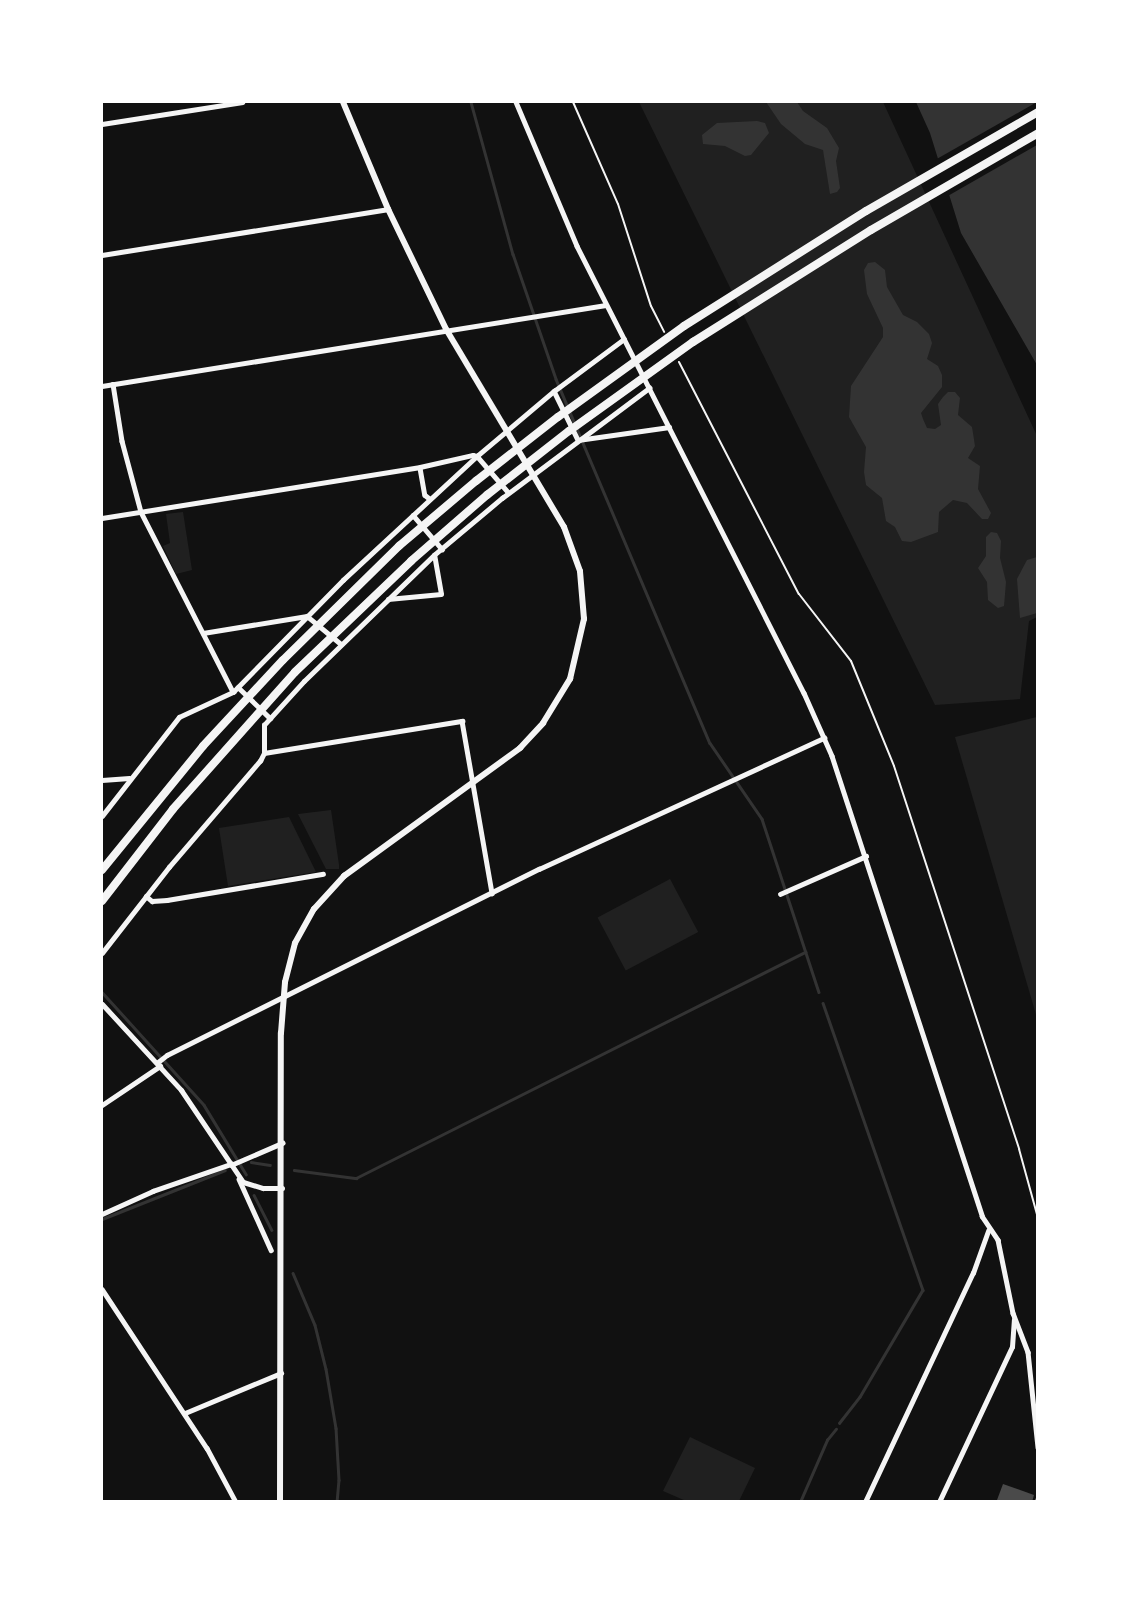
<!DOCTYPE html>
<style>
body{margin:0}
#map{position:relative;width:1139px;height:1603px;overflow:hidden;background:#111;font-family:"Asap Condensed",sans-serif}
div>[style]{position:absolute}
[style*='--x']{left:calc(var(--x)*1px);top:calc(var(--y)*1px);width:calc(var(--w)*1px);rotate:calc(var(--a)*1deg)}
.green>*{inset:0;background:#202020;transform-origin:0 0}
.water>*{inset:0;background:#333}
.pier>*{inset:0;background:#111}
.stream>*{height:2.5px;margin:-1.25px;padding:0 1.25px;transform-origin:1.25px;border-radius:1.25px;background:#333}
.building>*{inset:0;background:#4a4a4a}
.path>*{height:2px;margin:-1px;padding:0 1px;transform-origin:1px;border-radius:1px;background:#f5f5f5}
.minor>*{height:4.5px;margin:-2.25px;padding:0 2.25px;transform-origin:2.25px;border-radius:2.25px;background:#f5f5f5}
.tertiary>*{height:5px;margin:-2.5px;padding:0 2.5px;transform-origin:2.5px;border-radius:2.5px;background:#f5f5f5}
.primary>*{height:6px;margin:-3px;padding:0 3px;transform-origin:3px;border-radius:3px;background:#f5f5f5}
.motorway>*{height:8px;margin:-4px;padding:0 4px;transform-origin:4px;border-radius:4px;background:#f5f5f5}
span{translate:-50% -50%;white-space:nowrap;text-align:center;line-height:1.15;-webkit-text-stroke:5px #fff;paint-order:stroke}
.frame{position:absolute;inset:0;border:103px solid #fff;pointer-events:none}
</style>
<div id="map">
<div class="green">
<div style="clip-path:polygon(639px 102px,883px 102px,1037px 436px,1037px 617px,1029px 621px,1020px 699px,935px 705px)"></div>
<div style="clip-path:polygon(183px 512px,192px 570px,176px 574px,163px 546px,170px 543px,166px 514px)"></div>
<div style="clip-path:polygon(1037px 717px,1038px 717px,1037px 1018px,955px 737px)"></div>
<div style="clip-path:polygon(331px 810px,339px 865px,339px 869px,326px 869px,298px 814px)"></div>
<div style="clip-path:polygon(289px 817px,316px 872px,228px 886px,219px 828px)"></div>
<div style="left:670px;top:879px;width:60px;height:82px;rotate:62deg"></div>
<div style="clip-path:polygon(690px 1437px,755px 1468px,739px 1501px,686px 1501px,663px 1491px)"></div>
</div>
<div class="water">
<div style="clip-path:polygon(766px 102px,797px 102px,803px 111px,827px 128px,839px 148px,836px 161px,840px 188px,837px 192px,830px 194px,823px 150px,805px 144px,781px 124px)"></div>
<div style="clip-path:polygon(916px 102px,1037px 102px,1037px 365px,961px 233px,930px 133px)"></div>
<div style="clip-path:polygon(757px 121px,765px 123px,769px 133px,751px 155px,745px 156px,725px 146px,703px 144px,702px 135px,717px 123px)"></div>
<div style="clip-path:polygon(875px 262px,885px 270px,887px 287px,903px 315px,917px 322px,929px 334px,932px 343px,927px 359px,938px 366px,942px 375px,942px 387px,921px 413px,923px 419px,927px 428px,935px 429px,941px 425px,938px 404px,943px 397px,948px 392px,955px 392px,960px 398px,958px 415px,972px 427px,975px 446px,968px 458px,980px 466px,978px 489px,991px 513px,988px 519px,982px 519px,967px 503px,953px 500px,939px 512px,938px 532px,911px 542px,902px 541px,895px 527px,886px 521px,882px 498px,866px 485px,864px 472px,866px 447px,849px 417px,851px 386px,883px 337px,883px 328px,867px 294px,864px 270px,868px 263px)"></div>
<div style="clip-path:polygon(991px 532px,997px 533px,1001px 541px,1000px 558px,1006px 582px,1004px 606px,998px 608px,988px 600px,987px 582px,978px 568px,986px 556px,986px 537px)"></div>
<div style="clip-path:polygon(1037px 557px,1037px 613px,1020px 618px,1017px 579px,1027px 560px)"></div>
</div>
<div class="pier">
<div style="clip-path:polygon(1037px 102px,1037px 145px,946px 197px,935px 160px)"></div>
</div>
<div class="stream">
<div style="--x:471;--y:102;--w:158;--a:74.6"></div>
<div style="--x:513;--y:254;--w:132;--a:71"></div>
<div style="--x:556;--y:379;--w:395;--a:67.1"></div>
<div style="--x:710;--y:743;--w:92;--a:55.6"></div>
<div style="--x:762;--y:819;--w:182;--a:71.8"></div>
<div style="--x:102;--y:992;--w:152;--a:47.9"></div>
<div style="--x:204;--y:1105;--w:81;--a:58.7"></div>
<div style="--x:823;--y:1003;--w:304;--a:70.8"></div>
<div style="--x:923;--y:1290;--w:124;--a:120.5"></div>
<div style="--x:860;--y:1397;--w:33;--a:128"></div>
<div style="--x:251;--y:1162;--w:19;--a:9"></div>
<div style="--x:294;--y:1170;--w:63;--a:7.4"></div>
<div style="--x:356;--y:1178;--w:503;--a:-26.72"></div>
<div style="--x:254;--y:1195;--w:39;--a:63"></div>
<div style="--x:102;--y:1219;--w:132;--a:-21.7"></div>
<div style="--x:293;--y:1273;--w:56;--a:67.1"></div>
<div style="--x:315;--y:1325;--w:45;--a:76"></div>
<div style="--x:326;--y:1369;--w:60;--a:80.4"></div>
<div style="--x:336;--y:1428;--w:52;--a:86.7"></div>
<div style="--x:339;--y:1480;--w:22;--a:95"></div>
<div style="--x:800;--y:1502;--w:68;--a:-66.5"></div>
<div style="--x:827;--y:1440;--w:14;--a:-51"></div>
</div>
<div class="building">
<div style="clip-path:polygon(1003px 1484px,1034px 1495px,1032px 1502px,997px 1500px)"></div>
</div>
<div class="path">
<div style="--x:573;--y:102;--w:111;--a:66.2"></div>
<div style="--x:618;--y:204;--w:107;--a:72.1"></div>
<div style="--x:651;--y:306;--w:29;--a:63"></div>
<div style="--x:679;--y:362;--w:261;--a:62.7"></div>
<div style="--x:799;--y:594;--w:85;--a:52.2"></div>
<div style="--x:851;--y:661;--w:113;--a:67.7"></div>
<div style="--x:894;--y:766;--w:403;--a:71.9"></div>
<div style="--x:1019;--y:1149;--w:72;--a:74.6"></div>
</div>
<div class="minor">
<div style="--x:516;--y:102;--w:156;--a:67"></div>
<div style="--x:577;--y:246;--w:501;--a:63.08"></div>
<div style="--x:804;--y:693;--w:69;--a:66"></div>
<div style="--x:832;--y:756;--w:484;--a:71.9"></div>
<div style="--x:982;--y:1216;--w:29;--a:56"></div>
<div style="--x:998;--y:1240;--w:75;--a:78.4"></div>
<div style="--x:1013;--y:1313;--w:42;--a:69"></div>
<div style="--x:1028;--y:1352;--w:96;--a:84"></div>
<div style="--x:102;--y:124;--w:142;--a:-8.9"></div>
<div style="--x:102;--y:255;--w:290;--a:-9.1"></div>
<div style="--x:113;--y:384;--w:58;--a:81"></div>
<div style="--x:122;--y:441;--w:73;--a:75"></div>
<div style="--x:141;--y:512;--w:202;--a:62.9"></div>
<div style="--x:102;--y:386;--w:510;--a:-9.13"></div>
<div style="--x:554;--y:391;--w:55;--a:63.9"></div>
<div style="--x:578;--y:440;--w:92;--a:-8.1"></div>
<div style="--x:420;--y:468;--w:27;--a:80"></div>
<div style="--x:425;--y:495;--w:6;--a:39"></div>
<div style="--x:413;--y:515;--w:45;--a:49.5"></div>
<div style="--x:102;--y:518;--w:322;--a:-9.1"></div>
<div style="--x:420;--y:467;--w:54;--a:-12.8"></div>
<div style="--x:473;--y:455;--w:4;--a:14"></div>
<div style="--x:477;--y:456;--w:48;--a:49.3"></div>
<div style="--x:388;--y:599;--w:53;--a:-5.4"></div>
<div style="--x:441;--y:594;--w:39;--a:-100"></div>
<div style="--x:203;--y:633;--w:105;--a:-9.3"></div>
<div style="--x:307;--y:616;--w:44;--a:39.5"></div>
<div style="--x:238;--y:687;--w:45;--a:44.1"></div>
<div style="--x:264;--y:753;--w:201;--a:-9.2"></div>
<div style="--x:462;--y:721;--w:175;--a:80.1"></div>
<div style="--x:102;--y:780;--w:27;--a:-4"></div>
<div style="--x:102;--y:816;--w:125;--a:-52.1"></div>
<div style="--x:179;--y:717;--w:60;--a:-24.8"></div>
<div style="--x:233;--y:692;--w:157;--a:-45.5"></div>
<div style="--x:343;--y:580;--w:183;--a:-42.8"></div>
<div style="--x:477;--y:456;--w:101;--a:-40.2"></div>
<div style="--x:554;--y:391;--w:87;--a:-36.6"></div>
<div style="--x:780;--y:894;--w:94;--a:-23.8"></div>
<div style="--x:146;--y:896;--w:8;--a:40"></div>
<div style="--x:152;--y:901;--w:15;--a:-4"></div>
<div style="--x:167;--y:900;--w:158;--a:-9.5"></div>
<div style="--x:102;--y:953;--w:109;--a:-52.1"></div>
<div style="--x:169;--y:867;--w:140;--a:-49.4"></div>
<div style="--x:260;--y:761;--w:9;--a:-63"></div>
<div style="--x:264;--y:753;--w:28;--a:-90"></div>
<div style="--x:264;--y:725;--w:59;--a:-47.7"></div>
<div style="--x:304;--y:681;--w:181;--a:-44.1"></div>
<div style="--x:434;--y:555;--w:89;--a:-40"></div>
<div style="--x:502;--y:498;--w:184;--a:-36.8"></div>
<div style="--x:158;--y:1062;--w:11;--a:-38"></div>
<div style="--x:167;--y:1055;--w:416;--a:-26.6"></div>
<div style="--x:539;--y:869;--w:314;--a:-24.7"></div>
<div style="--x:102;--y:1105;--w:70;--a:-33.9"></div>
<div style="--x:231;--y:1165;--w:56;--a:-23.3"></div>
<div style="--x:239;--y:1179;--w:78;--a:65.7"></div>
<div style="--x:102;--y:1214;--w:56;--a:-24.3"></div>
<div style="--x:153;--y:1191;--w:83;--a:-19.1"></div>
<div style="--x:102;--y:1289;--w:191;--a:56.6"></div>
<div style="--x:207;--y:1448;--w:61;--a:61.8"></div>
<div style="--x:185;--y:1413;--w:104;--a:-22.6"></div>
<div style="--x:865;--y:1502;--w:253;--a:-64.8"></div>
<div style="--x:973;--y:1273;--w:45;--a:-70.3"></div>
<div style="--x:939;--y:1502;--w:171;--a:-64.8"></div>
<div style="--x:1012;--y:1347;--w:27;--a:-86"></div>
<div style="--x:1037;--y:1502;--w:4;--a:-76"></div>
</div>
<div class="tertiary">
<div style="--x:102;--y:1004;--w:117;--a:47.4"></div>
<div style="--x:181;--y:1090;--w:111;--a:56"></div>
<div style="--x:243;--y:1182;--w:21;--a:17"></div>
<div style="--x:263;--y:1188;--w:19;--a:0"></div>
</div>
<div class="primary">
<div style="--x:280;--y:1502;--w:469;--a:-89.9"></div>
<div style="--x:281;--y:1033;--w:51;--a:-85.5"></div>
<div style="--x:285;--y:982;--w:40;--a:-75.6"></div>
<div style="--x:295;--y:943;--w:39;--a:-61"></div>
<div style="--x:314;--y:909;--w:45;--a:-47.7"></div>
<div style="--x:344;--y:876;--w:218;--a:-36"></div>
<div style="--x:520;--y:748;--w:34;--a:-47"></div>
<div style="--x:543;--y:723;--w:52;--a:-58.5"></div>
<div style="--x:570;--y:679;--w:62;--a:-76.9"></div>
<div style="--x:584;--y:619;--w:48;--a:-94.8"></div>
<div style="--x:580;--y:571;--w:47;--a:-110"></div>
<div style="--x:564;--y:527;--w:230;--a:-120.8"></div>
<div style="--x:446;--y:329;--w:133;--a:-115.8"></div>
<div style="--x:388;--y:209;--w:116;--a:-112.8"></div>
</div>
<div class="motorway">
<div style="--x:102;--y:870;--w:160;--a:-50.8"></div>
<div style="--x:203;--y:746;--w:117;--a:-47.1"></div>
<div style="--x:283;--y:660;--w:163;--a:-44.5"></div>
<div style="--x:399;--y:546;--w:101;--a:-40.2"></div>
<div style="--x:476;--y:481;--w:104;--a:-38"></div>
<div style="--x:558;--y:417;--w:155;--a:-35.8"></div>
<div style="--x:684;--y:326;--w:215;--a:-32.3"></div>
<div style="--x:866;--y:211;--w:198;--a:-29.9"></div>
<div style="--x:102;--y:901;--w:116;--a:-52.3"></div>
<div style="--x:173;--y:809;--w:183;--a:-48.3"></div>
<div style="--x:295;--y:672;--w:161;--a:-43.7"></div>
<div style="--x:411;--y:561;--w:101;--a:-41"></div>
<div style="--x:487;--y:495;--w:104;--a:-38"></div>
<div style="--x:569;--y:431;--w:153;--a:-35.7"></div>
<div style="--x:693;--y:342;--w:210;--a:-32.2"></div>
<div style="--x:871;--y:230;--w:193;--a:-30.1"></div>
</div>
<div class="frame"></div>
</div>
